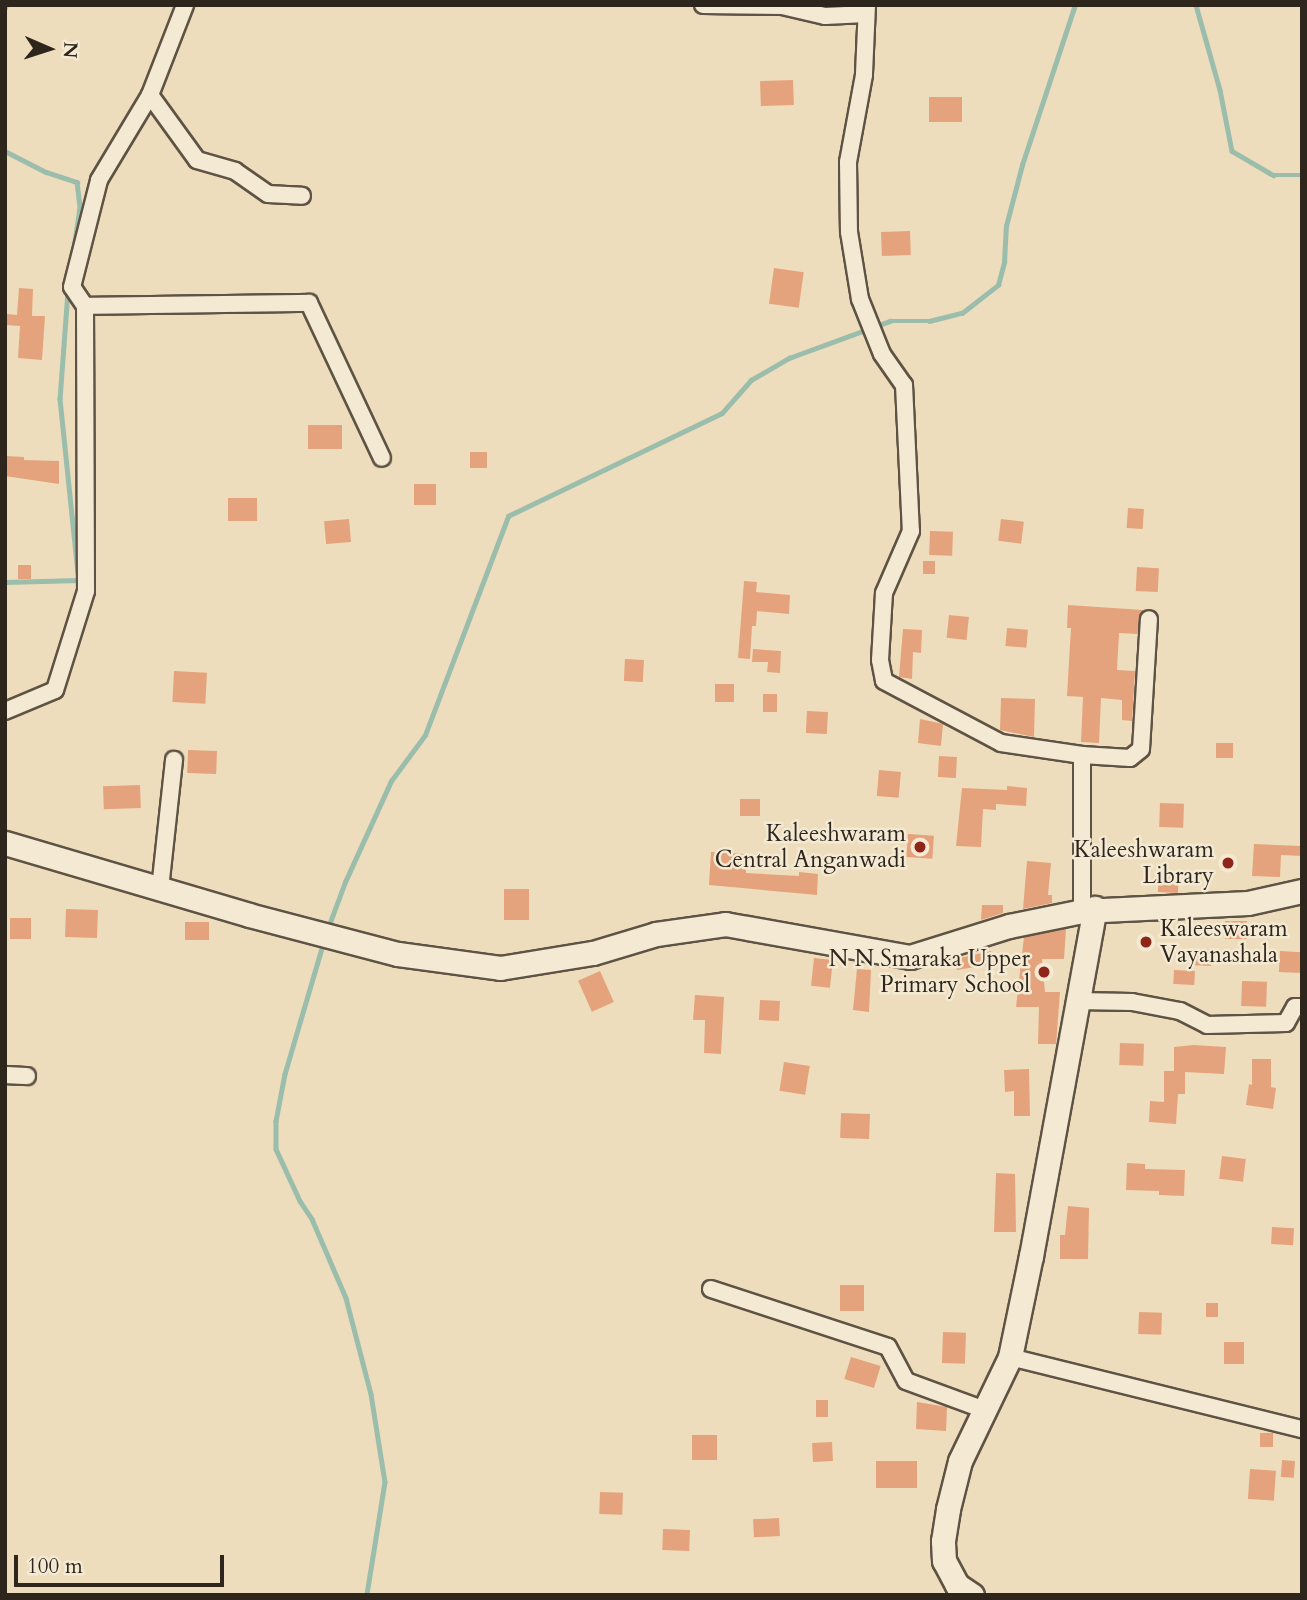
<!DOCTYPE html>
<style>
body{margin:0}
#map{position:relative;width:1307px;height:1600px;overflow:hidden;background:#eeddbc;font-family:Cardo,serif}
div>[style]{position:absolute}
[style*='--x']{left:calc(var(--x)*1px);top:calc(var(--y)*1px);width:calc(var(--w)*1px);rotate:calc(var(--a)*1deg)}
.stream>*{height:4.5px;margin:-2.25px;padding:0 2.25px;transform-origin:2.25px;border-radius:2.25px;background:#9abdac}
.building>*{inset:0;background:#e4a37c;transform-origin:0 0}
.roads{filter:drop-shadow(2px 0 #5e5344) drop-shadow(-2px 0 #5e5344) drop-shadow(0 2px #5e5344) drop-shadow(0 -2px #5e5344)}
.street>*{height:16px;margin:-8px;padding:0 8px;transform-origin:8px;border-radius:8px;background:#f4e9d3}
.secondary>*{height:23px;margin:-11.5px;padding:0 11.5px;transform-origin:11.5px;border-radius:11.5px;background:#f4e9d3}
.dots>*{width:19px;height:19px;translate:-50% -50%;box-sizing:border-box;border:4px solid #f4e9d3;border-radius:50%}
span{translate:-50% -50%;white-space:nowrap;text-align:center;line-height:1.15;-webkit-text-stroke:5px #f4e9d3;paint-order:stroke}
.poi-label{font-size:23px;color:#2e251c}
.right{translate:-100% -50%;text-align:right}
.left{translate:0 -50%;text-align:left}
.frame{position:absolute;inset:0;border:7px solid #2e251c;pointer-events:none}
.north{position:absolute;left:14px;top:14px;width:70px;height:70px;-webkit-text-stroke:5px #f4e9d3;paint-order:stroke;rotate:93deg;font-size:19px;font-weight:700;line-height:28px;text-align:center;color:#2e251c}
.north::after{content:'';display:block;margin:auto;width:24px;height:32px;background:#2e251c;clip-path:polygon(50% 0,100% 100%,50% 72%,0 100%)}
.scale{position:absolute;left:14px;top:1555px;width:210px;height:32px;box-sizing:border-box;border:4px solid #2e251c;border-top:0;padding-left:9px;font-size:21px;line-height:24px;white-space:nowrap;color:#2e251c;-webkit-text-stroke:5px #f4e9d3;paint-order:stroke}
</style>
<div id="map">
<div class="stream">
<div style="--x:1196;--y:5;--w:88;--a:74.2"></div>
<div style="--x:1220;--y:90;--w:62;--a:78.9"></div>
<div style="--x:1232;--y:151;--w:48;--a:30.3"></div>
<div style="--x:1273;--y:175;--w:29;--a:0"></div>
<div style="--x:5;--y:8;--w:3;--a:-72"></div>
<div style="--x:5;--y:151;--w:46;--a:27.1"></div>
<div style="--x:46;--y:172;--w:33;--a:18"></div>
<div style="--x:77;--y:182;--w:26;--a:83"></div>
<div style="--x:80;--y:208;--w:40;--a:98.5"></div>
<div style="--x:68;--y:291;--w:108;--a:94.2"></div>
<div style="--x:60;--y:399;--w:174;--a:84.1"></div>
<div style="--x:5;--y:582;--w:74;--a:-1.5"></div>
<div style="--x:329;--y:925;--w:46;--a:-69.6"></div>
<div style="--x:345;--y:882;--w:111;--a:-65.5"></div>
<div style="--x:391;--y:781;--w:57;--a:-53.5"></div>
<div style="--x:425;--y:735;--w:234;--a:-69.2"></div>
<div style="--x:508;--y:516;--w:237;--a:-25.7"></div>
<div style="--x:722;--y:413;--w:44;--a:-48.7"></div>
<div style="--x:751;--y:380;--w:44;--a:-30.1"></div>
<div style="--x:789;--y:358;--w:108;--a:-20.1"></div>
<div style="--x:890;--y:321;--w:39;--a:0"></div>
<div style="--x:929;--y:321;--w:34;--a:-14"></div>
<div style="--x:962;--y:313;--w:46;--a:-37.9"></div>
<div style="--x:998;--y:285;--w:24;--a:-75"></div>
<div style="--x:1004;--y:262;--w:36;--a:-87"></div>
<div style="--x:1006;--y:226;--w:63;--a:-75.3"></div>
<div style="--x:1022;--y:165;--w:169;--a:-71.7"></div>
<div style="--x:323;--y:945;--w:134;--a:106.4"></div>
<div style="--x:285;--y:1074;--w:48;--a:100.8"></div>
<div style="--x:276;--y:1121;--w:28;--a:90"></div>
<div style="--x:276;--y:1149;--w:57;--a:65.2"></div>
<div style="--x:300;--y:1201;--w:22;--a:56"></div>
<div style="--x:312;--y:1219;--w:86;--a:66.7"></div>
<div style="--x:346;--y:1298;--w:99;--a:75.4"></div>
<div style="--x:371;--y:1394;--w:89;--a:81"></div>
<div style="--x:385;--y:1482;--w:114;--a:99.1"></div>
</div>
<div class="building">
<div style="left:793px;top:80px;width:25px;height:33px;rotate:88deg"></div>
<div style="left:929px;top:97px;width:33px;height:25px"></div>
<div style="left:910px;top:231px;width:24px;height:29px;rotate:88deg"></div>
<div style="left:774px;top:268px;width:30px;height:36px;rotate:8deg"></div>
<div style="clip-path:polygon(19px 288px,33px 289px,32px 316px,45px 316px,42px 360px,18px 358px,20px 326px,6px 325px,7px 314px,17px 315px)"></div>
<div style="left:308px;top:425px;width:34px;height:24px"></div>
<div style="left:470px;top:452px;width:17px;height:16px"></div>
<div style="clip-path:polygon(5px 456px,24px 457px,24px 460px,59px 461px,59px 484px,5px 476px)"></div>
<div style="left:436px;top:484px;width:21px;height:22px;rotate:90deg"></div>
<div style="left:257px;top:498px;width:23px;height:29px;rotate:90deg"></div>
<div style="left:1128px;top:508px;width:16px;height:20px;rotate:4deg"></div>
<div style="left:349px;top:519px;width:23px;height:25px;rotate:85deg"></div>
<div style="left:1001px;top:519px;width:23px;height:22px;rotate:7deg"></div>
<div style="left:930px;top:531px;width:23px;height:24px;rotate:2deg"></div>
<div style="left:923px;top:561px;width:12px;height:13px"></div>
<div style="left:18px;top:565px;width:13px;height:14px"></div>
<div style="left:1137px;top:567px;width:22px;height:24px;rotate:3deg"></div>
<div style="clip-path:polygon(744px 581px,757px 582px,756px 592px,790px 595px,789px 614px,757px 611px,756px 626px,752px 626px,750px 659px,738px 658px)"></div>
<div style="clip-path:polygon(1068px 605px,1143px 610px,1138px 634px,1119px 633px,1117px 670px,1135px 671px,1132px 721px,1122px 720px,1122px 700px,1101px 698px,1099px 743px,1081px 742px,1083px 697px,1067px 696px,1071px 628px,1067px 628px)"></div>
<div style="left:949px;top:615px;width:20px;height:23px;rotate:6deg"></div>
<div style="left:1007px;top:628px;width:21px;height:18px;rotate:5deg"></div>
<div style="clip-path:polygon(903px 629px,922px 630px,921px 653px,913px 652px,912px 679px,899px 677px)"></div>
<div style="clip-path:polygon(753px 649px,781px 651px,780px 673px,767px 672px,768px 662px,752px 662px)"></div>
<div style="left:625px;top:659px;width:19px;height:22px;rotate:3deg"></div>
<div style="left:174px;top:671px;width:33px;height:31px;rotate:3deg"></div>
<div style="left:715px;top:684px;width:19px;height:18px"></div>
<div style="left:763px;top:694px;width:14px;height:18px"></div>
<div style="clip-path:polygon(1001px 698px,1035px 699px,1034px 737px,1000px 730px)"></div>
<div style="left:807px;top:711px;width:21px;height:22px;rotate:3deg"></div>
<div style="clip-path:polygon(920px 719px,943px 724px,941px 746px,918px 743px)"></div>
<div style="left:1216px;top:743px;width:17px;height:15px"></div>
<div style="left:188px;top:750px;width:29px;height:23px;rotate:2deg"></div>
<div style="left:939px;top:756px;width:18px;height:21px;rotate:3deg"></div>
<div style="left:879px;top:770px;width:22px;height:26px;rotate:5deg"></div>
<div style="left:140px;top:785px;width:23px;height:37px;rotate:88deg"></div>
<div style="clip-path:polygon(1007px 786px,1027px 788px,1026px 806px,996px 804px,996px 810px,983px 809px,981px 847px,956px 846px,962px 788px,1007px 790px)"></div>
<div style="left:740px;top:799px;width:20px;height:17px"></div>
<div style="left:1160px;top:803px;width:24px;height:24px;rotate:2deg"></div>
<div style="left:908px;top:834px;width:26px;height:23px;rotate:4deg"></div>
<div style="clip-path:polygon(1254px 844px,1302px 846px,1302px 856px,1281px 855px,1280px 877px,1252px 876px)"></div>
<div style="clip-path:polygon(711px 852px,746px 854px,746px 873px,799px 876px,799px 872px,818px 874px,817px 895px,709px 885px)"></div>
<div style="clip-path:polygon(1027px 861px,1051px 863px,1048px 895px,1052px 895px,1052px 903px,1023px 909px)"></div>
<div style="left:1159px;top:871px;width:20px;height:21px;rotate:3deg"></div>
<div style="left:504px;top:889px;width:25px;height:31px"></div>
<div style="clip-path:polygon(982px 905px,1003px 905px,1003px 913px,981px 920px)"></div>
<div style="left:66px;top:909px;width:32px;height:28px;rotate:2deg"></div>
<div style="left:31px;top:918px;width:21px;height:21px;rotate:90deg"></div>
<div style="left:1225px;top:921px;width:22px;height:18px"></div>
<div style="left:209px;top:922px;width:18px;height:24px;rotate:90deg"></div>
<div style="clip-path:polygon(1066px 929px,1064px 959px,1042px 959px,1045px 992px,1060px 992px,1056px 1044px,1038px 1044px,1039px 1007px,1016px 1007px,1024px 937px)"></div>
<div style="left:1192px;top:949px;width:20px;height:16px;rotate:3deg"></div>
<div style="clip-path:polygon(991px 951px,993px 964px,957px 970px,955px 959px)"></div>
<div style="left:1280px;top:951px;width:22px;height:21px;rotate:3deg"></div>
<div style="left:814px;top:958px;width:19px;height:28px;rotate:6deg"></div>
<div style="clip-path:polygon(857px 969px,871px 970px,869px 1012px,853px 1010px)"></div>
<div style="left:1174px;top:970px;width:21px;height:14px;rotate:3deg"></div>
<div style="left:600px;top:971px;width:34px;height:24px;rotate:66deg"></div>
<div style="left:1242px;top:981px;width:25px;height:25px;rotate:2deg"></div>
<div style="clip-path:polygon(695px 995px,724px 997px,721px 1054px,704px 1053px,705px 1020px,693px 1020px)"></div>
<div style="left:760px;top:1000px;width:20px;height:20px;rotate:3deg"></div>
<div style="left:1120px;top:1043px;width:24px;height:22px;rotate:2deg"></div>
<div style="clip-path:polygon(1194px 1045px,1226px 1047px,1224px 1074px,1185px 1072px,1185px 1094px,1178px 1094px,1176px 1124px,1149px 1122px,1150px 1101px,1164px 1102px,1164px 1071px,1174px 1071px,1174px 1047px)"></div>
<div style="clip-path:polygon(1252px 1059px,1271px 1059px,1271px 1087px,1276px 1088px,1273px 1109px,1246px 1105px,1249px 1084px,1252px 1085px)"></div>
<div style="left:784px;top:1062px;width:26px;height:29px;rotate:9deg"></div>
<div style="clip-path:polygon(1029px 1069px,1030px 1116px,1014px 1116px,1014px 1091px,1005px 1092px,1004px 1070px)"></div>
<div style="left:841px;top:1113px;width:29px;height:25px;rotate:2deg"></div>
<div style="left:1222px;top:1156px;width:24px;height:23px;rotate:7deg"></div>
<div style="clip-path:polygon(1127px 1163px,1145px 1164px,1145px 1169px,1185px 1170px,1184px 1196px,1159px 1195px,1159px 1191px,1126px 1190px)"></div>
<div style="clip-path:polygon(996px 1173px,1015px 1174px,1016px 1232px,994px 1232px)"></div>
<div style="clip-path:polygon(1068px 1206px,1089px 1208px,1088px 1259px,1060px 1259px,1060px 1235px,1065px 1235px)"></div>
<div style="left:1272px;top:1227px;width:22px;height:17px;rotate:3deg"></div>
<div style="left:840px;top:1285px;width:24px;height:26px"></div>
<div style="left:1206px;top:1303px;width:12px;height:14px"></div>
<div style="left:1139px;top:1312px;width:23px;height:22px;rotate:2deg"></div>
<div style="left:943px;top:1332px;width:23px;height:31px;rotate:2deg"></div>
<div style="left:1244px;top:1342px;width:22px;height:20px;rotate:90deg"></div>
<div style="left:851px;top:1357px;width:31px;height:23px;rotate:17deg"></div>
<div style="left:828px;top:1400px;width:17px;height:12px;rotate:90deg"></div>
<div style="clip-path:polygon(917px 1402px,947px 1407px,946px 1431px,916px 1429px)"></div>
<div style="left:1260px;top:1433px;width:13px;height:14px"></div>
<div style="left:692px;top:1435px;width:25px;height:25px"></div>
<div style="left:832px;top:1442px;width:19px;height:20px;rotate:87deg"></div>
<div style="left:1282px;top:1460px;width:13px;height:17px;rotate:4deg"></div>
<div style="left:876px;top:1461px;width:41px;height:27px"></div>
<div style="left:1250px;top:1469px;width:26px;height:30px;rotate:4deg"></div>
<div style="left:600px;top:1492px;width:23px;height:22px;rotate:2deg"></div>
<div style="left:779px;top:1518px;width:18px;height:26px;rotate:87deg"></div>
<div style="left:663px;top:1529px;width:27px;height:21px;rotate:2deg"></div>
</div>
<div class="roads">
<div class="street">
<div style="--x:703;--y:5;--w:79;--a:0.7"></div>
<div style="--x:782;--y:6;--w:44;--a:13.1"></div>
<div style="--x:825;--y:16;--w:41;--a:-2.8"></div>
<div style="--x:867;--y:5;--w:70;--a:92.5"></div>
<div style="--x:864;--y:75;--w:88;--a:100.4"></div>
<div style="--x:848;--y:162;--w:70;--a:89.2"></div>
<div style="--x:849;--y:232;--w:68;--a:80.7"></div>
<div style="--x:860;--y:299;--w:59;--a:68.2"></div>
<div style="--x:882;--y:354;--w:38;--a:55"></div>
<div style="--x:904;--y:385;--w:146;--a:87.3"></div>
<div style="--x:911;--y:531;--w:68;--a:113.5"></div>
<div style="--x:884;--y:593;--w:67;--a:93.4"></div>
<div style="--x:880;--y:660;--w:21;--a:79"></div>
<div style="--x:884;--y:681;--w:132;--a:27.9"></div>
<div style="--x:1001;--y:743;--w:82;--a:8.4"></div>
<div style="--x:150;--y:95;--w:80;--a:54.1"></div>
<div style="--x:197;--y:160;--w:40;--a:16"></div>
<div style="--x:235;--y:171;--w:40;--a:34.9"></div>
<div style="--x:268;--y:194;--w:34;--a:3"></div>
<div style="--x:85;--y:306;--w:224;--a:-0.8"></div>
<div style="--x:309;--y:303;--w:171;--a:64.8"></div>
<div style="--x:5;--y:711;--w:54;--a:-22.8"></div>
<div style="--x:55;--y:690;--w:104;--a:-72.6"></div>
<div style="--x:86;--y:591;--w:285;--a:-90.2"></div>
<div style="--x:85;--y:306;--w:23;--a:-124"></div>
<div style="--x:72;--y:287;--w:110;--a:-75.8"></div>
<div style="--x:99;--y:180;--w:99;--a:-59"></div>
<div style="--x:150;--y:95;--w:97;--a:-68.7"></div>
<div style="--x:160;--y:889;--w:130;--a:-83.8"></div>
<div style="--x:1082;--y:911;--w:156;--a:-90"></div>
<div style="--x:1082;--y:755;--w:48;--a:3.6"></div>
<div style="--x:1130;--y:758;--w:14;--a:-39"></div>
<div style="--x:1141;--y:749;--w:130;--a:-86.5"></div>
<div style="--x:1077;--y:1001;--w:55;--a:1"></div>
<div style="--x:1132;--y:1002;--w:49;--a:10.6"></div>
<div style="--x:1180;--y:1011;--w:30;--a:27"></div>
<div style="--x:1207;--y:1025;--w:79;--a:-1.5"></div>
<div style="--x:1286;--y:1023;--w:18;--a:-61"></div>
<div style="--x:1295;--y:1007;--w:7;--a:0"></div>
<div style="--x:5;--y:1075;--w:22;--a:3"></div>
<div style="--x:711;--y:1289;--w:186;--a:18.1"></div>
<div style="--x:888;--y:1347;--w:38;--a:62"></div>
<div style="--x:906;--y:1381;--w:84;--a:20.2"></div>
<div style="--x:1010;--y:1357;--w:301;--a:13.9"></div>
</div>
<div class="secondary">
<div style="--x:5;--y:843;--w:254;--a:16.4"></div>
<div style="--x:249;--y:915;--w:154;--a:14.7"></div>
<div style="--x:398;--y:954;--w:103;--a:7.8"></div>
<div style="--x:500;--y:968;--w:94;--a:-9.2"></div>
<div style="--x:593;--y:953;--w:66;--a:-16.8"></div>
<div style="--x:656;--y:934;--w:70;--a:-8.2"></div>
<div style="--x:725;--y:924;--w:188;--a:10.1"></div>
<div style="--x:910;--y:957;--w:104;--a:-17.4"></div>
<div style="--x:1009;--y:926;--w:75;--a:-11.6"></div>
<div style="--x:1082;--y:911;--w:166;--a:-2.8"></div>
<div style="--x:1248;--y:903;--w:55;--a:-12.5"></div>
<div style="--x:972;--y:1595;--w:18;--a:-146"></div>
<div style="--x:957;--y:1585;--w:27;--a:-118"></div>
<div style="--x:944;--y:1561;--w:20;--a:-93"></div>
<div style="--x:943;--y:1541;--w:32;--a:-81"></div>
<div style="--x:948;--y:1509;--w:49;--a:-76"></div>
<div style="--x:960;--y:1461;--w:115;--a:-64.3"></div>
<div style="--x:1010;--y:1357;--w:103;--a:-78.3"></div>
<div style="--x:1031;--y:1256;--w:354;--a:-79.6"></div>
</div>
</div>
<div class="dots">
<div style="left:920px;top:847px;background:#8f2418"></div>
<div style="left:1228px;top:863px;background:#8f2418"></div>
<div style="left:1146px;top:942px;background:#8f2418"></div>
<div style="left:1044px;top:972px;background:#8f2418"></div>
</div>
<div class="poi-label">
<span class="right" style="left:906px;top:847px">Kaleeshwaram<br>Central Anganwadi</span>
<span class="right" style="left:1214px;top:863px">Kaleeshwaram<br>Library</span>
<span class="left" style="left:1160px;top:942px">Kaleeswaram<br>Vayanashala</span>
<span class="right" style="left:1030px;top:972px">N N Smaraka Upper<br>Primary School</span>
</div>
<div class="frame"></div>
<div class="north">N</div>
<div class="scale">100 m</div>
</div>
